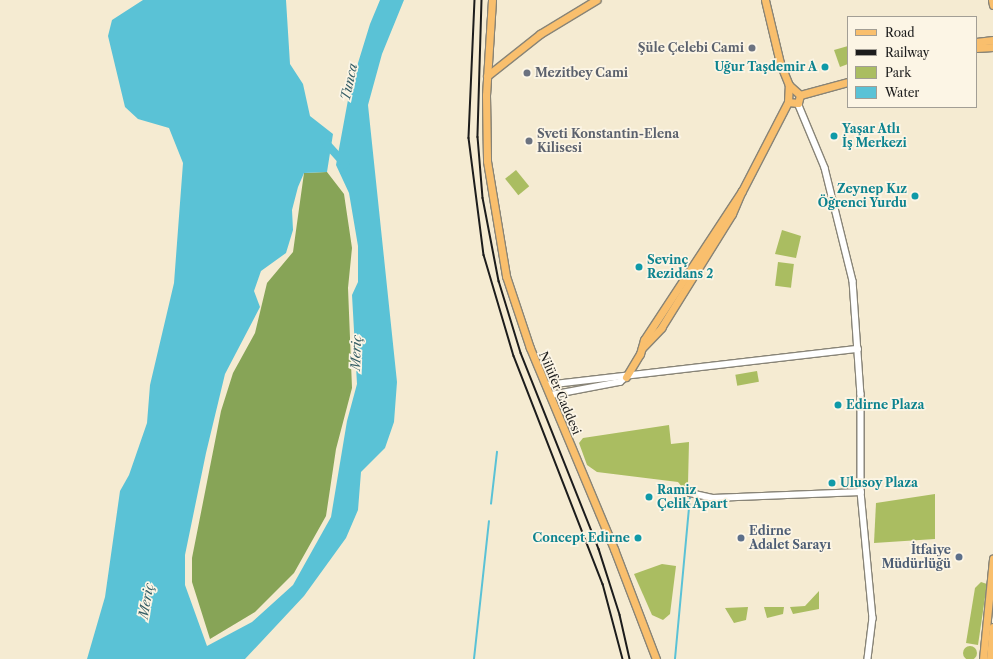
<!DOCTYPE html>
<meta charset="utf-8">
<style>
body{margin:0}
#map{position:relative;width:993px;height:659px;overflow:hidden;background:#f5ebd2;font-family:"Libre Caslon Text",serif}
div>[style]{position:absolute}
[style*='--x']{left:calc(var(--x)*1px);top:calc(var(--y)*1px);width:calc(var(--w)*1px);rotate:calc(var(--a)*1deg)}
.green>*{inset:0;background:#aabd61;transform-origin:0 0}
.round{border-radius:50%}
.forest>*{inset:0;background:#87a457}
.water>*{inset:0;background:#5ac2d6}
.stream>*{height:1.5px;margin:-0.75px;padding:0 0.75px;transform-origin:0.75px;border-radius:0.75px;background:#5ac2d6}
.river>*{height:8px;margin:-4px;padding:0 4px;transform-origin:4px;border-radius:4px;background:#5ac2d6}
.roads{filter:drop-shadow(1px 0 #888477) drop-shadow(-1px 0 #888477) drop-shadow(0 1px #888477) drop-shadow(0 -1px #888477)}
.minor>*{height:5.5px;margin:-2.75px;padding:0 2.75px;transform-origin:2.75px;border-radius:2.75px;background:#fff}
.major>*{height:7px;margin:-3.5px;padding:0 3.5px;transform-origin:3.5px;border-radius:3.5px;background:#f9bf6d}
.rail>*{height:1.5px;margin:-0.75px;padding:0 0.75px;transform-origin:0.75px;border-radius:0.75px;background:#1c1c1c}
.dots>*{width:11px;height:11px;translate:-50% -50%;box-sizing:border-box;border:2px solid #fcf5e5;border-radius:50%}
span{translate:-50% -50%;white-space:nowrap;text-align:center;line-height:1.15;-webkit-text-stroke:3.5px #fcf5e5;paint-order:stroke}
.worship-label{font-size:12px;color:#5b616d;font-weight:700}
.right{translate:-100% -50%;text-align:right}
.left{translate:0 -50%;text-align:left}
.culture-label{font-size:12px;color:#0d838f;font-weight:700}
.street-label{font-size:12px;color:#1c1c1c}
.service-label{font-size:12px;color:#4e5e75;font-weight:700}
.water-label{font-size:13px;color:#355e66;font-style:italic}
.legend{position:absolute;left:847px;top:16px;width:130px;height:92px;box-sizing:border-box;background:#fcf5e5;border:1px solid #a29e95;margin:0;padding:5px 7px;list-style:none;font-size:12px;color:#1c1c1c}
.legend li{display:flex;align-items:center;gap:8px;height:20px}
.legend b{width:20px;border:1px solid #a29e95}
</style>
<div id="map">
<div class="green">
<div style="clip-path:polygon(848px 46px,848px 64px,840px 67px,834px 50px)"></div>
<div style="left:516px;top:170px;width:21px;height:14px;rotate:51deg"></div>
<div style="clip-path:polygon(782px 230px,801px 236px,796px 258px,775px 254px)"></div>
<div style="left:778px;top:262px;width:16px;height:24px;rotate:7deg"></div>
<div style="left:757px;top:371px;width:11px;height:22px;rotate:80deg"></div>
<div style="clip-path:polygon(669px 425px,671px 444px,689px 442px,688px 484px,683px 488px,678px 482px,597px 472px,587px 465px,579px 443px,583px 438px)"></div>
<div style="clip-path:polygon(935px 494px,935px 539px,874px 543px,876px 503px)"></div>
<div style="clip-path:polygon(662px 564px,676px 566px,670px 614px,663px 620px,652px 615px,634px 574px)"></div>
<div style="clip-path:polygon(981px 582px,987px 584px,978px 645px,966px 643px,975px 588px)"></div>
<div style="clip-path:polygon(819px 591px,819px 609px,793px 614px,790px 607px,805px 606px)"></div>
<div style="clip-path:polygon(748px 607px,746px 620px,734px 623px,725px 608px)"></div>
<div style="clip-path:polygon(764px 607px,784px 607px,783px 614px,767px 618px)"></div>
<div class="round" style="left:963px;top:646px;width:14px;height:14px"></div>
</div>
<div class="forest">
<div style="clip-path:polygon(327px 172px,344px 194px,352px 248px,348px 288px,352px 388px,336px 449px,326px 516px,294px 573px,255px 612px,210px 639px,192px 582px,192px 558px,221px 411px,233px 373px,255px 333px,267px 283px,293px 252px,304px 173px)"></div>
</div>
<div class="water">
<div style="clip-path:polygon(143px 0,286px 0,290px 64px,303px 84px,310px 116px,333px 134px,327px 172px,304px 173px,298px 187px,292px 210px,293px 230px,286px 253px,261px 271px,254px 291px,260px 307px,225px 374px,206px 453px,185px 555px,185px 585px,207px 646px,252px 622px,293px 585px,331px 517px,347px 421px,357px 384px,352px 295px,358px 282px,358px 246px,349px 193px,336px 165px,350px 89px,370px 24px,380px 0,404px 0,382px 54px,368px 105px,397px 382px,394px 422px,385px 448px,361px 472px,358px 510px,346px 538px,304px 596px,245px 659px,87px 659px,105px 597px,120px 491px,129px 475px,147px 423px,150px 385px,174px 283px,183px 163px,169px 128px,138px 119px,125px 107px,108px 36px,112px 20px)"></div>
</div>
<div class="stream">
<div style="--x:491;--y:504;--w:52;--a:-83.4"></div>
<div style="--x:474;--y:659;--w:138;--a:-83.8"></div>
<div style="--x:675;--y:659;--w:164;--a:-84.7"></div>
</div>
<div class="river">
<div style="--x:325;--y:142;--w:30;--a:48"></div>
</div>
<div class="roads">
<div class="minor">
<div style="--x:798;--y:103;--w:70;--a:67.4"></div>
<div style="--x:825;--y:168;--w:116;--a:76.1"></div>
<div style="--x:853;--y:281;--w:113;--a:86"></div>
<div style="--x:861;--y:394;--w:98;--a:90"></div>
<div style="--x:861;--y:492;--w:127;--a:84.6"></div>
<div style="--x:873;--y:618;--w:41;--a:97"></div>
<div style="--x:546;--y:385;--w:314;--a:-6.6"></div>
<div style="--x:551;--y:395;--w:70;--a:-10.7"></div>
<div style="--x:620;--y:382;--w:8;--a:-40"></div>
<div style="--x:690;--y:493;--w:24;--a:12"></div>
<div style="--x:713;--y:498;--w:148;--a:-2.3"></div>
</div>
<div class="major">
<div style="--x:492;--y:0;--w:95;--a:93.6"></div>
<div style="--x:486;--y:95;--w:66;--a:89.1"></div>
<div style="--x:487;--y:161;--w:117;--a:80.6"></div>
<div style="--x:506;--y:276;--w:76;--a:71.6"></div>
<div style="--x:530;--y:348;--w:218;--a:67.3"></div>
<div style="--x:614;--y:549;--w:118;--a:69.1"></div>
<div style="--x:765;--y:0;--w:65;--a:76.6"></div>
<div style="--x:780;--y:63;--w:24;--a:68"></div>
<div style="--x:789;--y:85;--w:15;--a:42"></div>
<div style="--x:992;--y:0;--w:5;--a:79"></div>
<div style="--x:976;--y:42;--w:17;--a:-7"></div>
<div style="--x:976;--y:48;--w:17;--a:-3"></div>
<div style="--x:487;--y:76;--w:68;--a:-38.4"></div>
<div style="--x:540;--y:34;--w:66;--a:-31.3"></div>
<div style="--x:800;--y:95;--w:50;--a:-15.2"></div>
<div style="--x:788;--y:102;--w:10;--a:6"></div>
<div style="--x:798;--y:103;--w:8;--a:-76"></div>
<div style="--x:788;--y:102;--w:17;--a:-87"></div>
<div style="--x:642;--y:348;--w:28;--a:-46"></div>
<div style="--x:661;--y:328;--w:134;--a:-58.1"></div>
<div style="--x:732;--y:214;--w:25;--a:-67"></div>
<div style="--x:626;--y:377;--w:27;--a:-59"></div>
<div style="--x:640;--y:354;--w:15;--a:-74"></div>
<div style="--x:644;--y:340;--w:178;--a:-56.7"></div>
<div style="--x:742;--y:191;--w:100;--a:-62.7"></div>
<div style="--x:983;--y:659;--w:101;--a:-84.3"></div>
<div style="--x:990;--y:659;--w:32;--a:-85"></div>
</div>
</div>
<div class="rail">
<div style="--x:475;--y:0;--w:138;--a:92.5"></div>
<div style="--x:469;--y:138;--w:118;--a:82.7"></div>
<div style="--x:484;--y:255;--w:105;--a:73.5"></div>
<div style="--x:514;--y:356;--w:245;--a:68.7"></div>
<div style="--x:603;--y:584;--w:78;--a:75.1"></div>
<div style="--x:482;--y:0;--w:137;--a:91.7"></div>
<div style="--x:478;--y:137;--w:61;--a:85.3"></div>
<div style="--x:483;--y:198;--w:85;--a:79.1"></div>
<div style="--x:499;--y:281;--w:75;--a:73"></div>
<div style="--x:521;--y:353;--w:211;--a:68.3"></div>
<div style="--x:599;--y:549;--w:69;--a:72.3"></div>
<div style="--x:620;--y:615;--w:45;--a:77.2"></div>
</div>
<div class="dots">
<div style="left:752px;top:48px;background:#6b7280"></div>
<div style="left:825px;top:67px;background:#0f9aa8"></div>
<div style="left:527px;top:73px;background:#6b7280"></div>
<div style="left:834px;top:136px;background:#0f9aa8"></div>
<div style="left:529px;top:141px;background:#6b7280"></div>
<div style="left:915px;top:196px;background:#0f9aa8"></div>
<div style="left:639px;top:267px;background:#0f9aa8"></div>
<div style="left:838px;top:405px;background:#0f9aa8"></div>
<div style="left:832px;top:483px;background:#0f9aa8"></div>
<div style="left:649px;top:497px;background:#0f9aa8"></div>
<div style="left:638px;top:538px;background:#0f9aa8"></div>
<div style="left:741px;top:538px;background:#5c6f8a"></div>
<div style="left:959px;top:557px;background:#5c6f8a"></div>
</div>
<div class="worship-label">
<span class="right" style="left:744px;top:48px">Şüle Çelebi Cami</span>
<span class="left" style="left:535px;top:73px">Mezitbey Cami</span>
<span class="left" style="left:537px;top:141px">Sveti Konstantin-Elena<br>Kilisesi</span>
</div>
<div class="culture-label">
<span class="right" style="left:817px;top:67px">Uğur Taşdemir A</span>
<span class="left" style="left:842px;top:136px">Yaşar Atlı<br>İş Merkezi</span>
<span class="right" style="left:907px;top:196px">Zeynep Kız<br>Öğrenci Yurdu</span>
<span class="left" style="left:647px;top:267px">Sevinç<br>Rezidans 2</span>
<span class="left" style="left:846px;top:405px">Edirne Plaza</span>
<span class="left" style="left:840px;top:483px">Ulusoy Plaza</span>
<span class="left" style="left:657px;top:497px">Ramiz<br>Çelik Apart</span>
<span class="right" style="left:630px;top:538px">Concept Edirne</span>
</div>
<div class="street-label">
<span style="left:560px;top:393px;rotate:67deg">Nilüfer Caddesi</span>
</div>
<div class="service-label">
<span class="left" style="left:749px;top:538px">Edirne<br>Adalet Sarayı</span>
<span class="right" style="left:951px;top:557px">İtfaiye<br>Müdürlüğü</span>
</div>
<div class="water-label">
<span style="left:349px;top:82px;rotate:-78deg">Tunca</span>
<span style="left:356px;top:353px;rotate:-88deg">Meriç</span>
<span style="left:146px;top:601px;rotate:-80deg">Meriç</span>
</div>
<ul class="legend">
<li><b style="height:5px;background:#f9bf6d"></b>Road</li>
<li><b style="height:5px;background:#1c1c1c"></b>Railway</li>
<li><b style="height:11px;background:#aabd61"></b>Park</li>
<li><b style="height:11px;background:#5ac2d6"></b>Water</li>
</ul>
</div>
